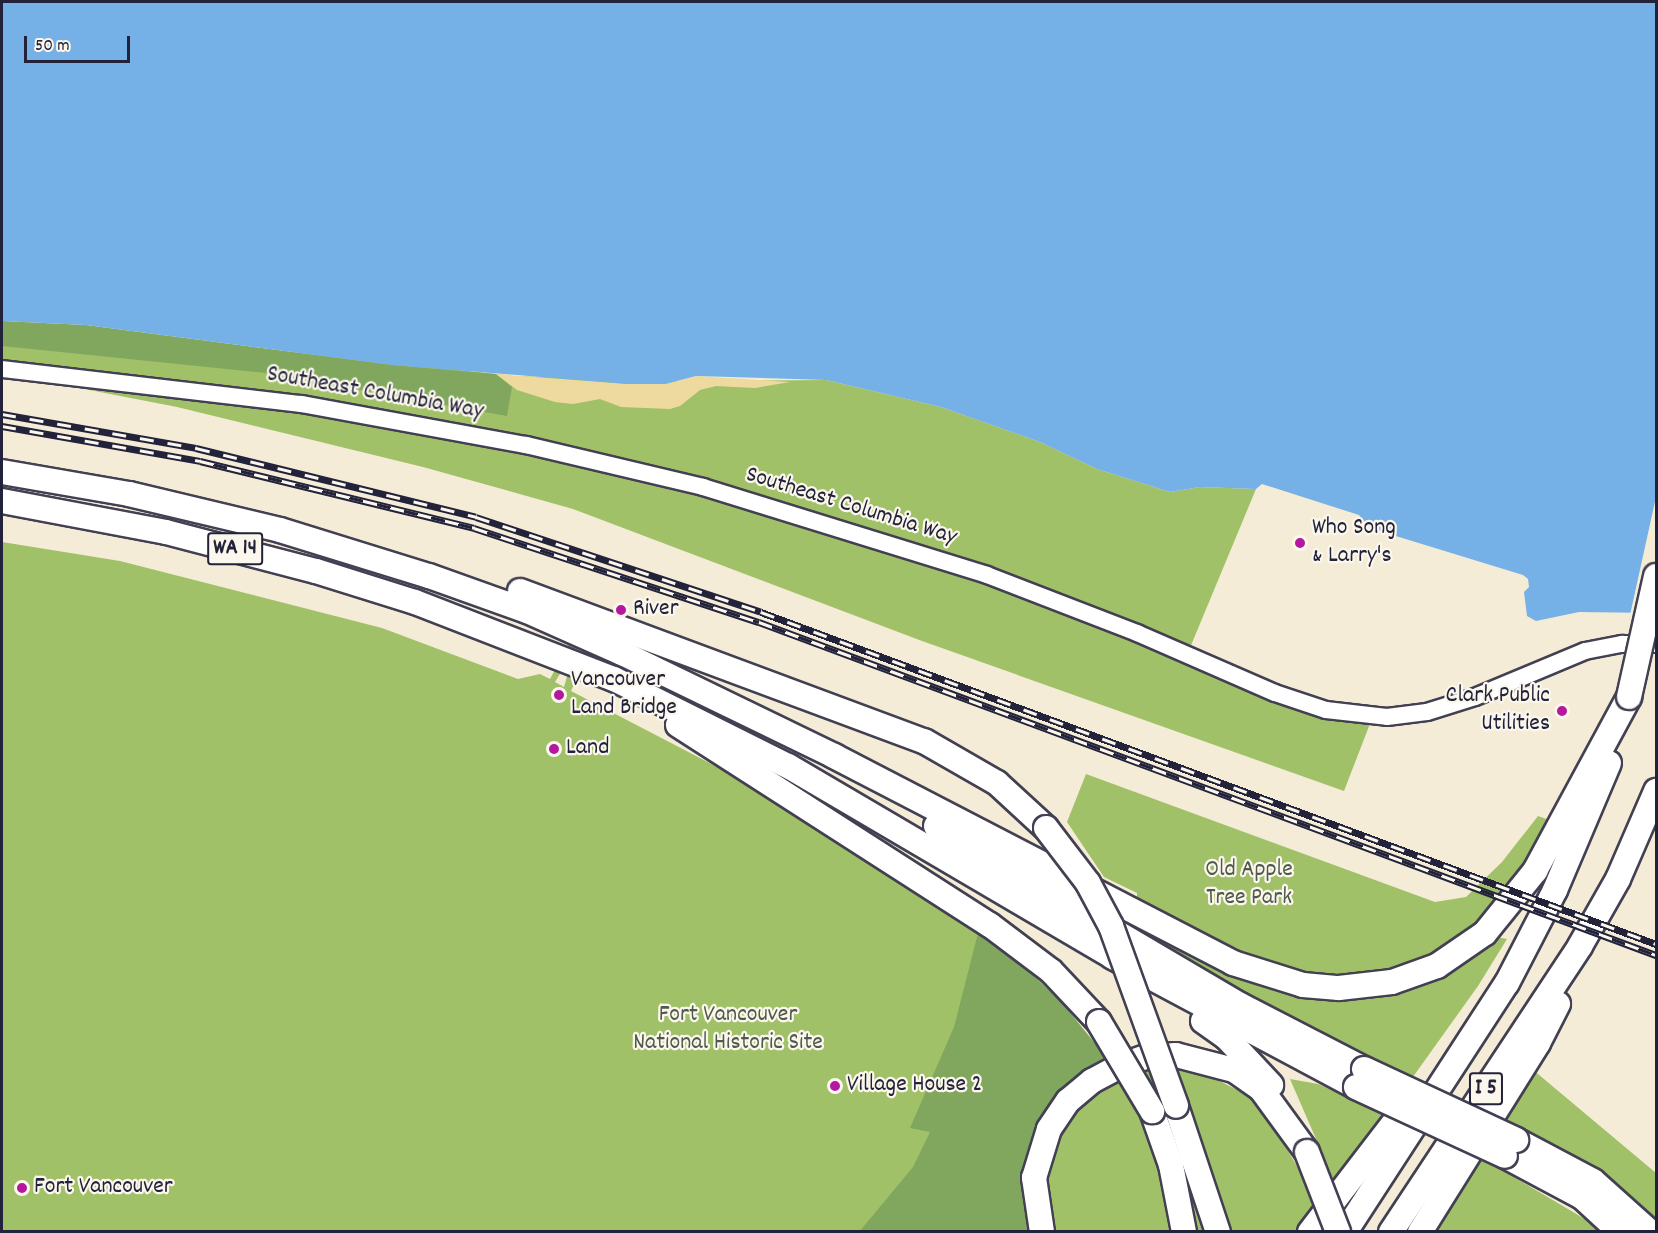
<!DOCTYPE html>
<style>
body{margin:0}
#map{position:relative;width:1658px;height:1233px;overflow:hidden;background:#f4ecd6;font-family:Dekko,sans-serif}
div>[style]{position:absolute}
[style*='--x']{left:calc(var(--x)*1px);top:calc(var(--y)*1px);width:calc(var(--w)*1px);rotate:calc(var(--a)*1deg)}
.green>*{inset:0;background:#a1c169}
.forest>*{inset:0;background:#80a75d}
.sand>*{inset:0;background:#eeda9e}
.water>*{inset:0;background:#75b0e6}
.pier>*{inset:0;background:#f4ecd6}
.roads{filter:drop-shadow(2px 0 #424052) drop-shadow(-2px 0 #424052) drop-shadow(0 2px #424052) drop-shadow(0 -2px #424052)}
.minor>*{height:16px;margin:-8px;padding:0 8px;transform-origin:8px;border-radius:8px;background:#fff}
.highway>*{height:24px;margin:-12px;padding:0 12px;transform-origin:12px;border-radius:12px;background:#fff}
.rail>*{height:7px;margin-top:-3.5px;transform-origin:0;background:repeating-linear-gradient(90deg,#fbf7ec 0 14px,#22223b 0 28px);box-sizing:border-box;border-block:2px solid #22223b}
.bridges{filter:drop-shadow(2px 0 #424052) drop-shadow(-2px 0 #424052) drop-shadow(0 2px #424052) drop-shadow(0 -2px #424052)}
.highway-bridge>*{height:24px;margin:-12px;padding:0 12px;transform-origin:12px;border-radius:12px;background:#fff}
.dots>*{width:16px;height:16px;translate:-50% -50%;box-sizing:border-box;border:3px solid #fbf7ec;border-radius:50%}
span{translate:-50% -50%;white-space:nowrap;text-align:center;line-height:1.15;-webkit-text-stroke:4.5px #fbf7ec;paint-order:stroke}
.shield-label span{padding:2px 4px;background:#fbf7ec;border:2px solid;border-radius:4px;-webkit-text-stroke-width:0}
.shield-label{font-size:22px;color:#22223b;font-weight:700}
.street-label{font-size:24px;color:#22223b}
.poi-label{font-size:24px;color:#22223b}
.left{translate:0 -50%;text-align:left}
.right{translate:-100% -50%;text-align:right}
.park-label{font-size:24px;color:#4e5a4b}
.frame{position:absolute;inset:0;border:3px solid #22223b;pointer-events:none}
.scale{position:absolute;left:24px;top:36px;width:106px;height:27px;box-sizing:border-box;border:3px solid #22223b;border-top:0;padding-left:8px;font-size:18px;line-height:21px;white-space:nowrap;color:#22223b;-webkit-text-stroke:4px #fbf7ec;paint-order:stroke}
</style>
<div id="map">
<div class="green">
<div style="clip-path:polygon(2px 321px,514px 376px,684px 381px,826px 380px,941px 407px,1040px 442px,1097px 469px,1170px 492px,1200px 487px,1256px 489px,1187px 655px,1275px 693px,1373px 716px,1344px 791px,922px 641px,573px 509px,423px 467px,177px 407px,2px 373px)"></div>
<div style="clip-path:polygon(2px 542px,120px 561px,382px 628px,518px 679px,540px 674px,550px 679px,570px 642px,577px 646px,555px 682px,564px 687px,568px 673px,589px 642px,622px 623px,641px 623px,657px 631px,600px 644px,586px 658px,571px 691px,750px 784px,978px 933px,975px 952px,1036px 1099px,1013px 1231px,2px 1231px)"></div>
<div style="clip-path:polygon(1086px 774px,1435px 902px,1466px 897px,1502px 862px,1538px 816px,1549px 820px,1530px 857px,1495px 907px,1458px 941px,1424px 960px,1389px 973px,1318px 978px,1242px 954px,1137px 900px,1137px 893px,1104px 877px,1067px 822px)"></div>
<div style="clip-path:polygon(1119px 912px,1282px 988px,1434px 978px,1468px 960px,1496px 937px,1507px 939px,1478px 986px,1385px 1116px,1296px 1231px,1230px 1231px,1219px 1200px,1208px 1231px,1194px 1231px,1162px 1108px,1152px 1086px,1132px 1093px,1166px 1189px,1173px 1231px,1054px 1231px,1048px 1218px,1048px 1182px,1053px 1146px,1063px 1126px,1075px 1107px,1109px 1084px,1143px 1070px,1174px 1067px,1200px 1071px,1247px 1095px,1265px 1112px,1301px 1173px,1326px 1162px,1290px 1079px,1318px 1084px,1365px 1104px,1325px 1038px,1125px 924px)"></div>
<div style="clip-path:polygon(1532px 1069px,1656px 1173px,1656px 1222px,1612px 1181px,1562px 1151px,1490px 1163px,1605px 1231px,1435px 1232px)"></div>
</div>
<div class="forest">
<div style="clip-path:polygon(2px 321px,86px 325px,392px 365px,496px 374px,512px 387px,507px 416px,267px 373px,2px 346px)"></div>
<div style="clip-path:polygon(978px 933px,1019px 961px,1064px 1005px,1110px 1062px,1040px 1120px,1025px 1174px,1030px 1231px,859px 1232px,913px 1167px,930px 1132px,910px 1128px,954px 1027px)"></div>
</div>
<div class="sand">
<div style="clip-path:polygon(496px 374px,628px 384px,665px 384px,696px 376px,790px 382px,755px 388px,716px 386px,700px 390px,680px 406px,670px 409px,621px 407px,600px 399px,573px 404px,555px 402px,517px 390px)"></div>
</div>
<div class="water">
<div style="clip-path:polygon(2px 2px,1656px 2px,1656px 613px,1579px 612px,1536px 621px,1527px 616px,1524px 592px,1529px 587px,1528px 579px,1523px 575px,1386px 533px,1368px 526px,1359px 515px,1262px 484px,1256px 489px,1200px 487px,1170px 492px,1097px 469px,1040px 442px,941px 407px,826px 380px,696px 376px,665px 384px,628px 384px,392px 365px,86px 325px,2px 321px)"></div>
</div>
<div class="pier">
<div style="clip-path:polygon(1656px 497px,1656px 616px,1630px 615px)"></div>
</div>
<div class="roads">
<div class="minor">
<div style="--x:2;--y:369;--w:302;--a:6.7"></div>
<div style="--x:302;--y:404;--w:228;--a:10.4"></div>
<div style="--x:526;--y:445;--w:182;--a:13.3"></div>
<div style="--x:703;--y:487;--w:297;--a:17.2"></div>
<div style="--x:987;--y:575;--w:161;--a:21.1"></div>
<div style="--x:1137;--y:633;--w:150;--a:23.5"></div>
<div style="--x:1275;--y:693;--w:54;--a:18.4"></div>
<div style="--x:1326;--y:710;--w:61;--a:6.5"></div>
<div style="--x:1387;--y:717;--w:40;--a:-7.1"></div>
<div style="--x:1427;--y:712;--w:50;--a:-17.4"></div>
<div style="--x:1475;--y:697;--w:119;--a:-22.7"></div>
<div style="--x:1585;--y:651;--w:38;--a:-11"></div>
<div style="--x:1622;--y:644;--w:34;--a:0"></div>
</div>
<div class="highway">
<div style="--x:2;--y:472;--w:129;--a:9.8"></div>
<div style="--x:129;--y:494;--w:155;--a:13.4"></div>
<div style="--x:280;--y:530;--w:156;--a:17.2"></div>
<div style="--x:429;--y:576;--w:104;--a:19.7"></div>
<div style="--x:527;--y:611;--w:104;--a:23.9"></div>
<div style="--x:622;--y:653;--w:236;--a:25.9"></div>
<div style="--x:834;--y:756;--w:449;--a:27.4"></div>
<div style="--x:1233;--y:963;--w:73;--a:17.4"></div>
<div style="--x:1303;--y:985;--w:36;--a:5"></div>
<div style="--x:1339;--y:988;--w:53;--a:-6.5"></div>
<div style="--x:1392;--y:982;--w:48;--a:-19.6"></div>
<div style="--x:1437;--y:966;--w:58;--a:-34.5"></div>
<div style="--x:1485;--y:933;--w:80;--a:-51.1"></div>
<div style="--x:1535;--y:871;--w:198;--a:-61.6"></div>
<div style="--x:2;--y:501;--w:167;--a:10.7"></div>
<div style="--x:166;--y:532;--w:155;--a:14.6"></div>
<div style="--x:316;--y:571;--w:104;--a:17.4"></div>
<div style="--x:415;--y:602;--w:213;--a:21.2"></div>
<div style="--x:614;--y:679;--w:195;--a:26.6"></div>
<div style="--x:788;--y:766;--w:377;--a:30.4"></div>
<div style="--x:1113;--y:957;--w:276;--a:28.1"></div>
<div style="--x:520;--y:591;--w:431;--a:20.4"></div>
<div style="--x:924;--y:741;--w:84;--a:29.9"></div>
<div style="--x:997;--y:783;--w:67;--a:42.6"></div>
<div style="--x:678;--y:725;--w:371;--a:32.7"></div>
<div style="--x:990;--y:925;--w:76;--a:37"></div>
<div style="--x:1051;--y:971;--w:70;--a:46.7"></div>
<div style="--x:936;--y:826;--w:353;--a:30.5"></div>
<div style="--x:1240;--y:1005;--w:140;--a:27.3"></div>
<div style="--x:1203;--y:1021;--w:28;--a:35"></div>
<div style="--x:1226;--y:1037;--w:66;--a:46.8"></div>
<div style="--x:1176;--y:1106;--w:133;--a:71.6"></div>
<div style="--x:1152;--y:1111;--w:57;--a:70.6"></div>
<div style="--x:1171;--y:1165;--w:68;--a:79"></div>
<div style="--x:1516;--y:1140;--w:87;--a:28"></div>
<div style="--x:1593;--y:1181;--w:76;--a:41.8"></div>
<div style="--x:1505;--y:1156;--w:87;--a:28"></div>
<div style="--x:1582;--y:1197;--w:52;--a:42.6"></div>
<div style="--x:1042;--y:1232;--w:55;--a:-98.4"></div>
<div style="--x:1034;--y:1178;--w:51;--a:-73"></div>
<div style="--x:1049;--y:1129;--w:34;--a:-56"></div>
<div style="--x:1068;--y:1101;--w:31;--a:-40"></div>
<div style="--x:1092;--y:1081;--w:30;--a:-28"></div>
<div style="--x:1118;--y:1067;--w:30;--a:-20"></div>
<div style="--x:1146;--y:1057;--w:30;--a:-4"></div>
<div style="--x:1176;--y:1055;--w:60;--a:14.5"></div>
<div style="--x:1234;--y:1070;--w:33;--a:35"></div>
<div style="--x:1261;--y:1089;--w:78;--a:53.9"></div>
<div style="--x:1310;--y:1232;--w:174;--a:-52.5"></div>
<div style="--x:1345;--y:1232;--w:297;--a:-57"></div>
<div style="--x:1507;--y:983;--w:105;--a:-62.7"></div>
<div style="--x:1555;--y:890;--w:138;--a:-67"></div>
<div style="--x:1391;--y:1232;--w:343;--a:-56.5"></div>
<div style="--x:1580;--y:946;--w:77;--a:-60.4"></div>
<div style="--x:1618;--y:879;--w:96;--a:-66.6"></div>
<div style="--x:1420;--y:1232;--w:223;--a:-58"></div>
<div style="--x:1538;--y:1043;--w:44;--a:-62.9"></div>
</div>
</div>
<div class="rail">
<div style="--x:2;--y:414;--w:197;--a:9.9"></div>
<div style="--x:196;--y:448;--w:288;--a:13.8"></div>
<div style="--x:476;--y:517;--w:300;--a:18.4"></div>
<div style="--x:761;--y:612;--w:955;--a:20.35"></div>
<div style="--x:2;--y:426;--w:201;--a:10"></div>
<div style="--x:200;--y:461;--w:282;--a:13.7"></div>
<div style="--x:474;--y:528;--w:300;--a:18.3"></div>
<div style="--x:759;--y:622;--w:957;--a:20.37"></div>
</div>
<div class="bridges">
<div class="highway-bridge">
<div style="--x:1629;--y:697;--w:124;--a:-77.4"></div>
<div style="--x:1046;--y:828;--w:69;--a:52.6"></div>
<div style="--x:1088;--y:883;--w:49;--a:61.9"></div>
<div style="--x:1111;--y:926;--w:191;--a:70.1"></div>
<div style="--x:1099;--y:1022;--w:104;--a:59.2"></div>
<div style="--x:1364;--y:1069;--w:168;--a:25"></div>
<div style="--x:1356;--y:1087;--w:164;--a:24.8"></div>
<div style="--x:1307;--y:1152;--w:86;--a:68.8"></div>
</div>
</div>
<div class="dots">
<div style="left:1300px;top:543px;background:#b5179e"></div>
<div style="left:621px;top:610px;background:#b5179e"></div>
<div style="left:559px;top:695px;background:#b5179e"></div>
<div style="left:1562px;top:711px;background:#b5179e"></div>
<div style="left:554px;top:749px;background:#b5179e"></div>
<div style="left:835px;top:1086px;background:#b5179e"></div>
<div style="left:22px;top:1188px;background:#b5179e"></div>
</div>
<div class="shield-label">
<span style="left:235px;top:549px">WA 14</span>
<span style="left:1486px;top:1089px">I 5</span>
</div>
<div class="street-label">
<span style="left:375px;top:394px;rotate:10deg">Southeast Columbia Way</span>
<span style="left:851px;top:507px;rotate:17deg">Southeast Columbia Way</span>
</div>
<div class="poi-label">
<span class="left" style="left:1312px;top:543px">Who Song<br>&amp; Larry's</span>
<span class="left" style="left:633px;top:610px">River</span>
<span class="left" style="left:571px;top:695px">Vancouver<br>Land Bridge</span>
<span class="right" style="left:1550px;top:711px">Clark Public<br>Utilities</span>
<span class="left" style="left:566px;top:749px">Land</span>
<span class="left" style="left:847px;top:1086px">Village House 2</span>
<span class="left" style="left:34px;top:1188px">Fort Vancouver</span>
</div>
<div class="park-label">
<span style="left:1249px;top:885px">Old Apple<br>Tree Park</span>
<span style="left:728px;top:1030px">Fort Vancouver<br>National Historic Site</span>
</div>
<div class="frame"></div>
<div class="scale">50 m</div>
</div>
